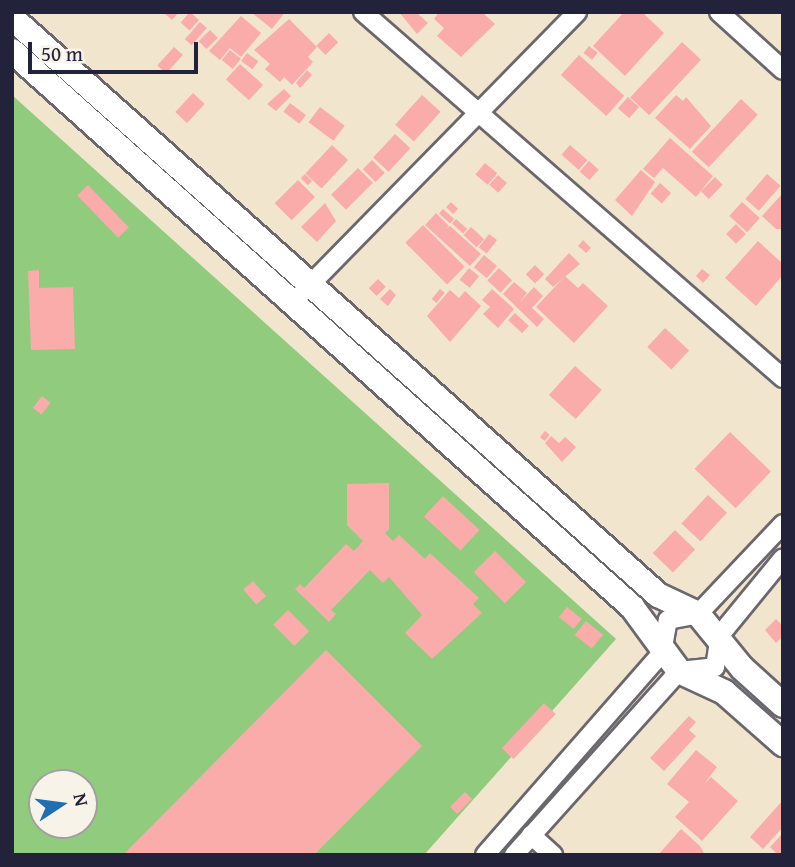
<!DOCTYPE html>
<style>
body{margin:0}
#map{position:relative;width:795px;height:867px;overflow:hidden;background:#f1e6cd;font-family:"Gentium Book Plus",serif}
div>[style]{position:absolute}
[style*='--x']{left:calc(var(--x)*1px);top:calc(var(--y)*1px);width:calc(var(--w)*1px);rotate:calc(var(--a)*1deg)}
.green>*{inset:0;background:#91cb7e}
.building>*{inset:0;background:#f9aca9;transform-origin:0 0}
.roads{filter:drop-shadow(2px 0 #6a676e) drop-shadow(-2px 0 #6a676e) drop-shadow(0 2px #6a676e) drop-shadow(0 -2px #6a676e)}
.street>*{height:18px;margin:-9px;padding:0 9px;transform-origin:9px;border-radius:9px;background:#fff}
.secondary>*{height:24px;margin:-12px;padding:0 12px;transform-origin:12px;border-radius:12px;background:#fff}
span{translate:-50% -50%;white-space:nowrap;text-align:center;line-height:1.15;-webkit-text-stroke:5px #f7f3e8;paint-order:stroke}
.frame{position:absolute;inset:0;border:14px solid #22223b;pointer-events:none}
.north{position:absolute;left:28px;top:769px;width:70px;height:70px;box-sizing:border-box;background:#f7f3e8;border:2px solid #a29fa3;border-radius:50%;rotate:77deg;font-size:19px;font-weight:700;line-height:28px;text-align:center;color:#22223b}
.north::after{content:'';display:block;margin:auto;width:24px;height:32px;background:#1f6fb2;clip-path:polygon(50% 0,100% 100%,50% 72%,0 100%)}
.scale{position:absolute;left:28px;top:42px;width:170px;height:32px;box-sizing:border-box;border:4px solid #22223b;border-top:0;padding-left:9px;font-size:21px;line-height:24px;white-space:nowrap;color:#22223b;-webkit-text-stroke:5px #f7f3e8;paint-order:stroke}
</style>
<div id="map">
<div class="green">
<div style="clip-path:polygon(evenodd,12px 95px,616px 639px,424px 855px,12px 855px,12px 95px,42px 783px,84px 783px,84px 825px,42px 825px,42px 783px)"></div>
</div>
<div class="building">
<div style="clip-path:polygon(163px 12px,179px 12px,172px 20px)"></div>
<div style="left:190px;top:12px;width:12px;height:14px;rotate:42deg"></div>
<div style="clip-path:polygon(251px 12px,285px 12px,272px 29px)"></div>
<div style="clip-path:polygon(399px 12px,416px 12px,428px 23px,417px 34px)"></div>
<div style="clip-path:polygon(439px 12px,482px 12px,495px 24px,461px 57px,437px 36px,444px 28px,434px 19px)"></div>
<div style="clip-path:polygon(624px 12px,642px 12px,664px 33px,625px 76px,593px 46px)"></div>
<div style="clip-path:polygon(241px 16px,261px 33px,241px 57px,230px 48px,220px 60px,209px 51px)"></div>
<div style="clip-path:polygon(289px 19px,317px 47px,308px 57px,313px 62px,292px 85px,284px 77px,280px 82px,265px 69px,270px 64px,254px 50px)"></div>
<div style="left:200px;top:22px;width:9px;height:23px;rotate:41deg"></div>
<div style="left:210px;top:30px;width:11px;height:16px;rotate:45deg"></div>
<div style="left:329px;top:33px;width:13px;height:18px;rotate:45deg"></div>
<div style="left:682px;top:42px;width:26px;height:76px;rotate:43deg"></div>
<div style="left:589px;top:46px;width:11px;height:9px;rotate:38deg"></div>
<div style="left:174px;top:47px;width:12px;height:25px;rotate:42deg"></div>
<div style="left:230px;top:50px;width:14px;height:13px;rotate:39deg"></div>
<div style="left:247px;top:53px;width:14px;height:10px;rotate:36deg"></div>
<div style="left:579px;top:55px;width:61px;height:27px;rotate:42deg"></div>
<div style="left:240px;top:64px;width:31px;height:21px;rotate:42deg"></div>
<div style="clip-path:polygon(307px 70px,312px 75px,300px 88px,296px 83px)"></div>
<div style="clip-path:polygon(284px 89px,291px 96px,276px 111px,267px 104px)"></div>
<div style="left:193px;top:93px;width:16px;height:26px;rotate:43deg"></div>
<div style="left:422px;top:95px;width:25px;height:40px;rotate:42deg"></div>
<div style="clip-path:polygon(676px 95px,683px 101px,686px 97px,711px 126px,690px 149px,655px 118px)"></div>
<div style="left:628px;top:97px;width:15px;height:15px;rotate:42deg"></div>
<div style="left:741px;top:99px;width:23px;height:72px;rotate:43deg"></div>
<div style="left:290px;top:103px;width:20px;height:11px;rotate:37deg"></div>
<div style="left:320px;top:107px;width:31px;height:19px;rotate:37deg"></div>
<div style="left:395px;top:134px;width:21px;height:32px;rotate:43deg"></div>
<div style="clip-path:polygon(670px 138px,713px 176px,696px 197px,663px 168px,654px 178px,643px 169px)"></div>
<div style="left:332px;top:145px;width:22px;height:39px;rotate:43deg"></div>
<div style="left:570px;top:145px;width:23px;height:13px;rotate:41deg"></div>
<div style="left:372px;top:160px;width:18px;height:13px;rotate:45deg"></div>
<div style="left:589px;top:161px;width:13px;height:14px;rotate:42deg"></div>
<div style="left:485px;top:163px;width:16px;height:15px;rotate:40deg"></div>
<div style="left:358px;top:168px;width:21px;height:38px;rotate:45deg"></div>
<div style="clip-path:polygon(641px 170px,655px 182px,632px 216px,615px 200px)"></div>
<div style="left:305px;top:174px;width:10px;height:6px;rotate:45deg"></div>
<div style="left:767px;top:174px;width:18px;height:33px;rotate:41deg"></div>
<div style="left:498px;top:175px;width:12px;height:13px;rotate:42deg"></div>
<div style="left:715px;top:177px;width:11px;height:20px;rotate:45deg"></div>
<div style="left:298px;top:180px;width:24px;height:33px;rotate:45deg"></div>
<div style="left:660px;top:183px;width:15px;height:14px;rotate:42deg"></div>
<div style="left:88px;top:185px;width:59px;height:15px;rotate:46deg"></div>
<div style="clip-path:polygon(783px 193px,783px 229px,776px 229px,762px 216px)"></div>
<div style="left:451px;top:202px;width:10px;height:7px;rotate:45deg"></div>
<div style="left:742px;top:202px;width:24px;height:19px;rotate:42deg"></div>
<div style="clip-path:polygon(325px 203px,336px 221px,317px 242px,301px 227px)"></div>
<div style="left:443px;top:209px;width:15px;height:6px;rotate:42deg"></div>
<div style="clip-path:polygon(436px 213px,449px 226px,446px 229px,450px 226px,481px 254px,470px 266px,425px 225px)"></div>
<div style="left:456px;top:219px;width:15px;height:6px;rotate:42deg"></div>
<div style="left:736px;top:224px;width:14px;height:14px;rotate:45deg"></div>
<div style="left:423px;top:225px;width:59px;height:25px;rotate:45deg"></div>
<div style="left:471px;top:227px;width:18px;height:11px;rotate:43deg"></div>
<div style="left:489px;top:234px;width:10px;height:17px;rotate:37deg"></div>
<div style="clip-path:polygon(583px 240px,591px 248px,586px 253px,578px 246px)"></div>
<div style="clip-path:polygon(758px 241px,783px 264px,783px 275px,756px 306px,725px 278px)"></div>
<div style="clip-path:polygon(569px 253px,580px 264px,553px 287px,545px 279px)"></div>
<div style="left:484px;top:255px;width:17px;height:16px;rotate:40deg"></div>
<div style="left:535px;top:265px;width:13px;height:13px;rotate:45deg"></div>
<div style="left:469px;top:268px;width:13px;height:15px;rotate:39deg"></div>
<div style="left:499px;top:268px;width:18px;height:17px;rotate:43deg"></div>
<div style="clip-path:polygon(702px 269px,710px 275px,703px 283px,696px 276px)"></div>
<div style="clip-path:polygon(39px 270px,39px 288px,73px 287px,75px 349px,31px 350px,28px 271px)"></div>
<div style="clip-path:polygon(565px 276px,578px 288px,583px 283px,608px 306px,574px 343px,536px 307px)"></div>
<div style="left:378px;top:279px;width:11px;height:13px;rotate:45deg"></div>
<div style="clip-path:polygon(514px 282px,527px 293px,519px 303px,534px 287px,543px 296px,532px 308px,544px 319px,537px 327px,503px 294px)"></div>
<div style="clip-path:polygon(390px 289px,396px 295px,388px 306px,380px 299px)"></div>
<div style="left:440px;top:289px;width:6px;height:13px;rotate:39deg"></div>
<div style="clip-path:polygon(492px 289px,514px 309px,498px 328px,483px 314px,490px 307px,482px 300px)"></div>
<div style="clip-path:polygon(450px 290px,459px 298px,465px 291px,481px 306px,450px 342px,427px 316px)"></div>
<div style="left:515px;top:313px;width:19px;height:10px;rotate:43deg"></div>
<div style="left:665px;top:328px;width:33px;height:26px;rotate:43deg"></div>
<div style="left:575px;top:366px;width:36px;height:39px;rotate:42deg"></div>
<div style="left:42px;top:396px;width:11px;height:15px;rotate:38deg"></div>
<div style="left:545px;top:431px;width:6px;height:8px;rotate:39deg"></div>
<div style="left:730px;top:432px;width:57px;height:51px;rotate:44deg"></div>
<div style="clip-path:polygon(551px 436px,559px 443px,565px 437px,576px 447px,562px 462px,545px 443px)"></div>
<div style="clip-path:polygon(389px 483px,389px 529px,385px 533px,393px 541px,399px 535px,425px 559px,430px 553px,479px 598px,473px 604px,482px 613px,432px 659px,405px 633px,422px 615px,389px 577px,383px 583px,370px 570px,331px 610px,336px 614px,329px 622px,295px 589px,300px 584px,304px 588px,346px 544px,354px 551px,363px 541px,347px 525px,347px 484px)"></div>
<div style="left:708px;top:495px;width:26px;height:39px;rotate:43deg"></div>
<div style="left:443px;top:496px;width:50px;height:28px;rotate:43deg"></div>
<div style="left:675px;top:530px;width:28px;height:32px;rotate:44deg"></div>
<div style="left:495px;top:551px;width:44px;height:30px;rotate:45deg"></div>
<div style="left:253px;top:581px;width:20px;height:13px;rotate:49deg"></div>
<div style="left:567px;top:607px;width:19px;height:13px;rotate:39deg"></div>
<div style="left:288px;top:610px;width:30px;height:21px;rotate:45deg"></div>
<div style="clip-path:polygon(776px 619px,783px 626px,783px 636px,776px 643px,765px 630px)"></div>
<div style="left:586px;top:621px;width:22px;height:18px;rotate:39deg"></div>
<div style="clip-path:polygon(326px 650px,422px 746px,314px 855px,123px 855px)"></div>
<div style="left:544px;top:703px;width:16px;height:62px;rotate:43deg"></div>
<div style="clip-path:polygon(689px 716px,696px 722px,689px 730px,696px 736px,664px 771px,650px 758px)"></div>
<div style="clip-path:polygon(696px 750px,717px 767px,704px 784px,711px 777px,738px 801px,702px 841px,675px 817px,689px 802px,667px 784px)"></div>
<div style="left:465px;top:792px;width:10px;height:21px;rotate:45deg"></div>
<div style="clip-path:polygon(783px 800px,783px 827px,763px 849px,750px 837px)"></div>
<div style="clip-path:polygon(681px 829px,700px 846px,705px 855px,658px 855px)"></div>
<div style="clip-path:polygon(783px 833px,783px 855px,778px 855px,770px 847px)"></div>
</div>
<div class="roads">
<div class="street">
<div style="--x:363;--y:12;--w:557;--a:41.07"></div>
<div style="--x:719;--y:12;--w:86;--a:42.2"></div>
<div style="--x:303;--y:292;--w:392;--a:-45.6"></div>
<div style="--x:531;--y:835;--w:30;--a:42"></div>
<div style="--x:485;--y:855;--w:269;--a:-48.8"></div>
<div style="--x:662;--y:653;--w:34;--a:-80"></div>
<div style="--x:668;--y:620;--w:31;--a:-11"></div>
<div style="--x:698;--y:614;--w:124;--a:-46.6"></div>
<div style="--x:514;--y:855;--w:247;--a:-48.1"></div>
<div style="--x:679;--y:671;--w:36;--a:-6"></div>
<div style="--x:715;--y:667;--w:32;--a:-81"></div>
<div style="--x:720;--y:635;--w:99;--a:-50.7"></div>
</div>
<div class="secondary">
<div style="--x:12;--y:18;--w:866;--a:41.77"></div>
<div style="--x:658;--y:595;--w:44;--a:25.4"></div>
<div style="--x:698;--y:614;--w:70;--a:50.8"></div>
<div style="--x:742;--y:668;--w:55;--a:42.1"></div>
<div style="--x:12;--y:51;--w:833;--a:41.88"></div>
<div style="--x:632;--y:607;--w:79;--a:53.7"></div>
<div style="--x:679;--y:671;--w:50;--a:25"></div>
<div style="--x:724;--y:692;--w:79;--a:41.4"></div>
</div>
</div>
<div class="frame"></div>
<div class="north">N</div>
<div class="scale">50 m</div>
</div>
